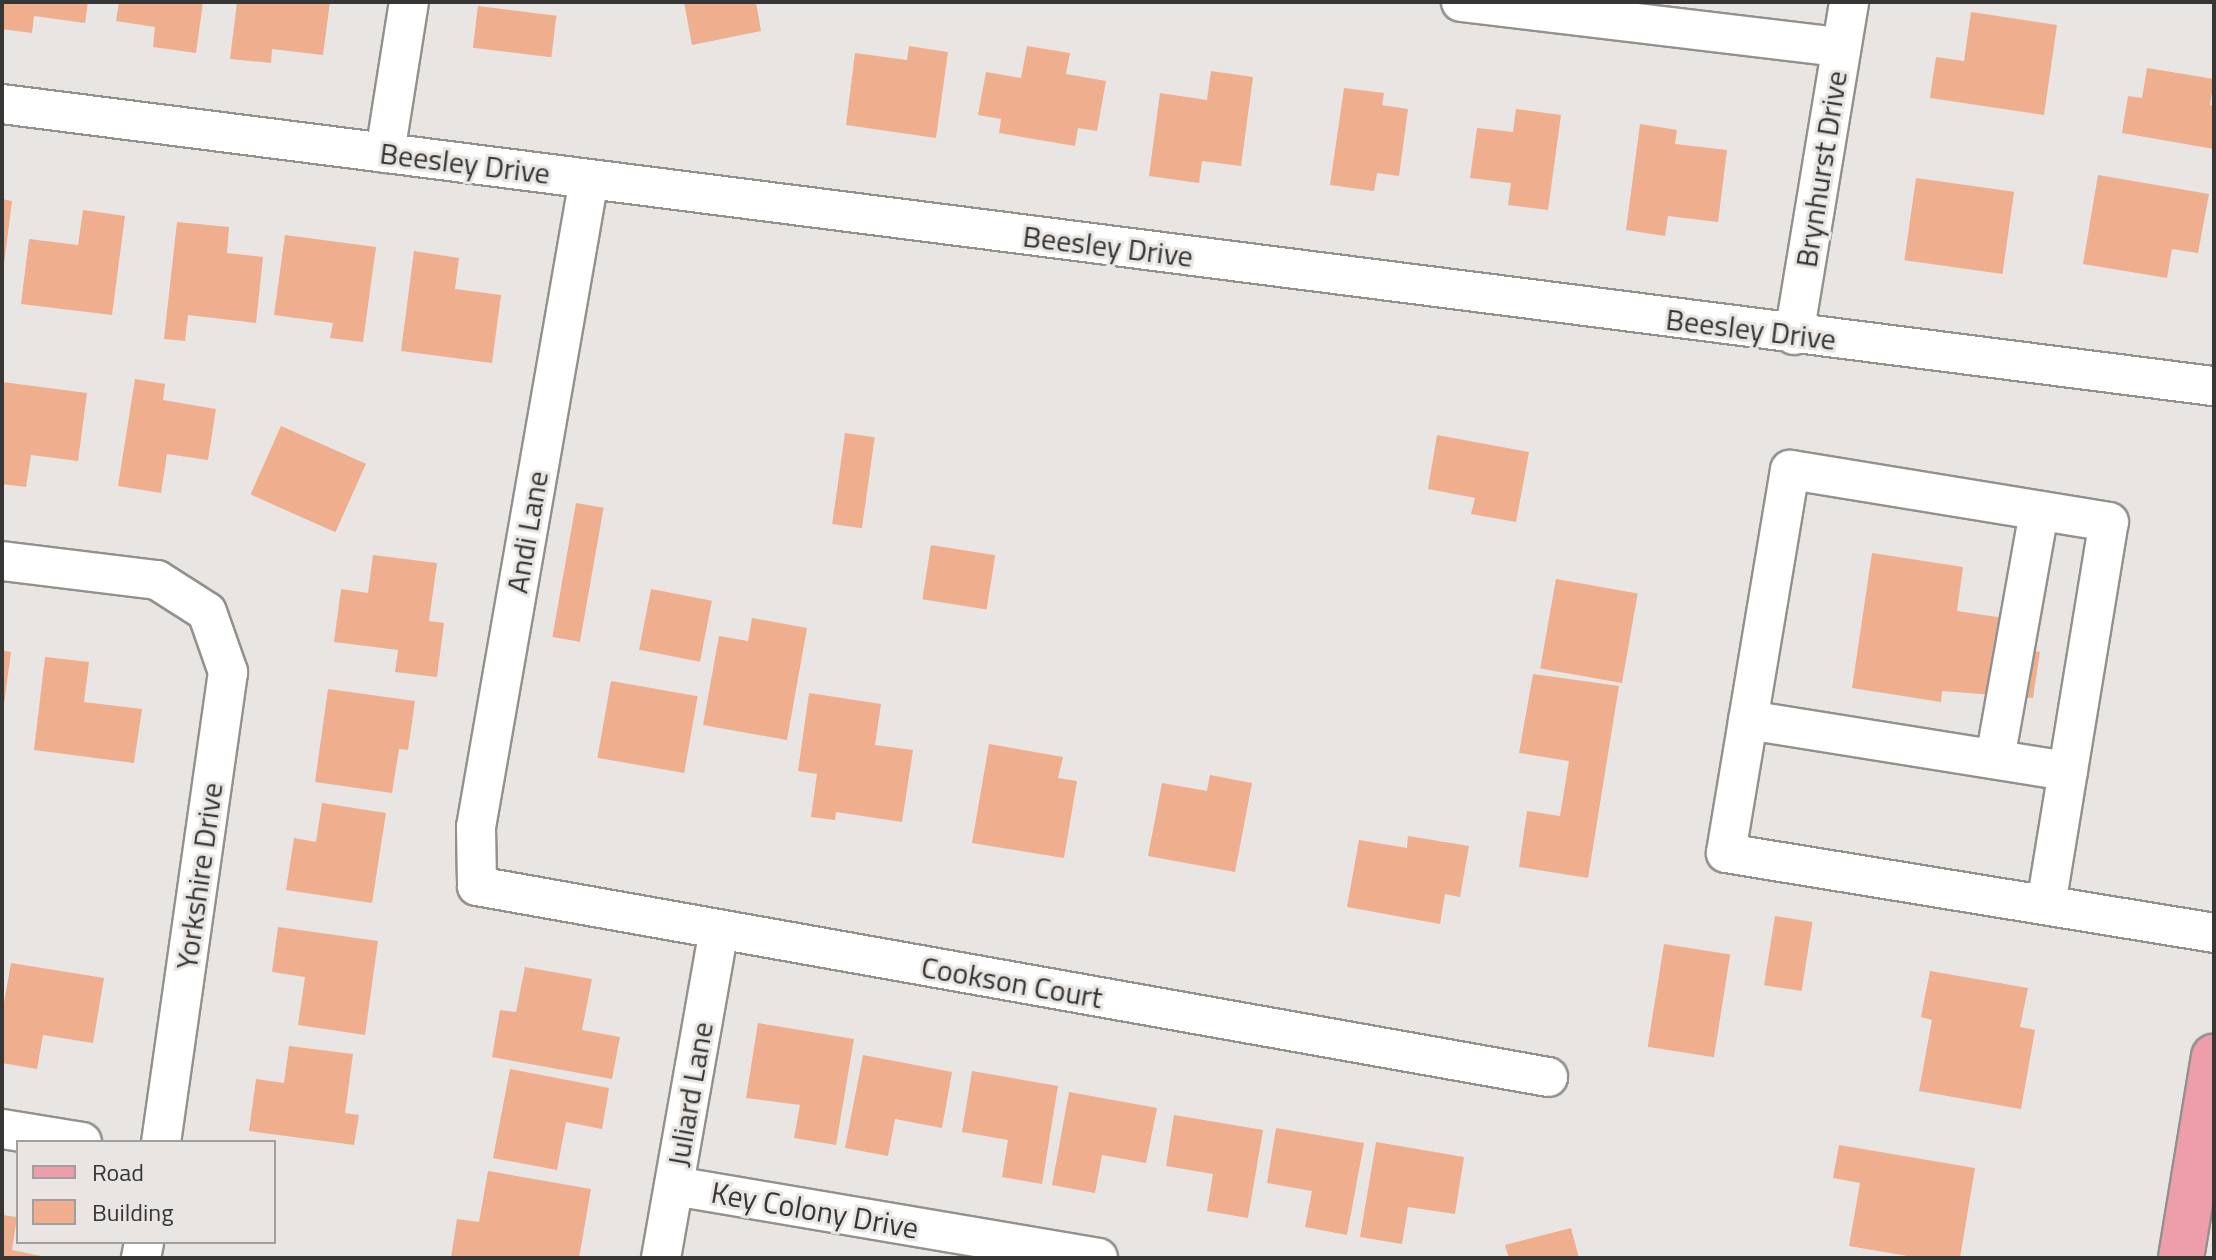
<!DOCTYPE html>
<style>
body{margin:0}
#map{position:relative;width:2216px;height:1260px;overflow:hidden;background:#e8e5e2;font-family:"Titillium Web",sans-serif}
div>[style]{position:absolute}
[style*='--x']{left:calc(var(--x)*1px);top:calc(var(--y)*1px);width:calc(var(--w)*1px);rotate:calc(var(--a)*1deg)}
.building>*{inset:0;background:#efaf8f;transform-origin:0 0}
.roads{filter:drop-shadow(2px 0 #93918e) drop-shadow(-2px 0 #93918e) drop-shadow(0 2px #93918e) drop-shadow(0 -2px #93918e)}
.minor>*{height:38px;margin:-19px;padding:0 19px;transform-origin:19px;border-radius:19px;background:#fff}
.major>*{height:44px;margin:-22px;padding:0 22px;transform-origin:22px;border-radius:22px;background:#ee9eab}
span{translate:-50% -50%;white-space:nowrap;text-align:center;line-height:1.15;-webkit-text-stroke:6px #e8e5e2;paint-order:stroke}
.street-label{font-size:30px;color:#373635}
.frame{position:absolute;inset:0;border:4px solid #373635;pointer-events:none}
.legend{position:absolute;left:16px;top:1140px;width:260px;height:104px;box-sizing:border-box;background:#e8e5e2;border:2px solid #a19f9d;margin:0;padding:10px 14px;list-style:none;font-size:24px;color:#373635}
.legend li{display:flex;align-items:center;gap:16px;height:40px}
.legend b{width:40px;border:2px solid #a19f9d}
</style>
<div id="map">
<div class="building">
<div style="clip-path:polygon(2px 2px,88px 2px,85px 23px,34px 16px,32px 33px,2px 29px)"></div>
<div style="clip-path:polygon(119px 2px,203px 2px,196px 53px,153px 47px,155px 27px,116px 21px)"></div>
<div style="clip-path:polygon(237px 2px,330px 2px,323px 55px,272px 49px,271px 63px,230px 59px)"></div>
<div style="clip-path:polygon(684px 2px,756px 2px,761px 31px,692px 45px)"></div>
<div style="left:478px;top:6px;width:79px;height:42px;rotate:7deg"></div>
<div style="clip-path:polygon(1971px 12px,2057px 25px,2044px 115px,1930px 98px,1936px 57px,1964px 61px)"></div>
<div style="clip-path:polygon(909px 46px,948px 52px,936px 138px,846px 125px,855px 53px,907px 60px)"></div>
<div style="clip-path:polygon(1027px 46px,1070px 53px,1066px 74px,1106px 81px,1097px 131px,1078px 128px,1075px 146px,999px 133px,1001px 119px,978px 115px,986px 72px,1021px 78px)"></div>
<div style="clip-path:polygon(2147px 68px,2214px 79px,2210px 105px,2214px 106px,2214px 149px,2122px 133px,2128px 96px,2142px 98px)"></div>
<div style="clip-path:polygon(1211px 71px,1253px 77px,1241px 166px,1202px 161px,1199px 183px,1149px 176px,1160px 93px,1207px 100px)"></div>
<div style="clip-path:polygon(1344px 88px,1384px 93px,1382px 105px,1408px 109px,1399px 176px,1377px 173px,1374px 191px,1330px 185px)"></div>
<div style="clip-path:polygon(1516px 109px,1561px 115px,1548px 210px,1508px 205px,1511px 183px,1470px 178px,1477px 128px,1513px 132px)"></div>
<div style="clip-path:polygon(1640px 124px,1677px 130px,1675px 144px,1727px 150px,1718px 222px,1668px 216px,1665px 236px,1626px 230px)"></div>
<div style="clip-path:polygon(2098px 175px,2209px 194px,2198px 253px,2172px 249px,2167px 278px,2083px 264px)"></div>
<div style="left:1916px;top:178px;width:99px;height:83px;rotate:8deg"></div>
<div style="clip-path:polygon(2px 199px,12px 201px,4px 264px,2px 264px)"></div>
<div style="clip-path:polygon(83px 210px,125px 216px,112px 315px,21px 304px,29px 239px,78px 245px)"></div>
<div style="clip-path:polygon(177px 222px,229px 227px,227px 253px,263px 257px,256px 323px,188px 315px,185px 341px,164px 339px)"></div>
<div style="clip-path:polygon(285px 235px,376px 247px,363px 342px,330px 338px,333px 323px,274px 315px)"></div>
<div style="clip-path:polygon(414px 251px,459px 258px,455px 289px,501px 295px,492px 363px,401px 351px)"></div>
<div style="clip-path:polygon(135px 379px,165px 384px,163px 400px,216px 409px,208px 460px,167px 454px,161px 493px,118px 486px)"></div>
<div style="clip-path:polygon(2px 382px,87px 393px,78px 461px,31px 455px,26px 487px,2px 484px)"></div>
<div style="left:281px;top:426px;width:93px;height:75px;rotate:24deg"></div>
<div style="left:845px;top:433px;width:30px;height:92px;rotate:8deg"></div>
<div style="clip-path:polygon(1437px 435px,1529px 452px,1516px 522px,1471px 514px,1475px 498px,1428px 489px)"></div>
<div style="left:576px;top:503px;width:28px;height:136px;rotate:10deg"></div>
<div style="left:931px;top:545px;width:65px;height:55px;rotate:9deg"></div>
<div style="clip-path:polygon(1872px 553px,1963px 567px,1957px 611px,2004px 618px,1999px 646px,2040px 652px,2033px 698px,1942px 691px,1941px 702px,1852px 688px)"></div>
<div style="clip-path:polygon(373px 555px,437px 563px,429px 621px,444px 623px,437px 677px,395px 672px,398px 650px,334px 642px,341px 589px,368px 593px)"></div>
<div style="left:1556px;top:579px;width:83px;height:91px;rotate:10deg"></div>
<div style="left:651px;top:589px;width:62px;height:62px;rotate:11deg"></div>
<div style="clip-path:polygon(752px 618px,807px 628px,787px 740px,703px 725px,719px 636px,748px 641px)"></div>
<div style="clip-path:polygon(2px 650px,11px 652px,4px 704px,2px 703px)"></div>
<div style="clip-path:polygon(45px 657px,89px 662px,84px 702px,142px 709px,134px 763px,34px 750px)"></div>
<div style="clip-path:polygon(1533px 674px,1619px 686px,1588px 878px,1519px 867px,1527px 811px,1560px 816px,1569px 761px,1519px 753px)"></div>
<div style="left:611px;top:681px;width:88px;height:78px;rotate:10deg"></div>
<div style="clip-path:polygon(328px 689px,415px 701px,408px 750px,399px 749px,392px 793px,315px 782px)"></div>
<div style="clip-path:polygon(809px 693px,881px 704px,875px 745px,913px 750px,902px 822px,836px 812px,835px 820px,811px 817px,817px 774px,798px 771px)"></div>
<div style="clip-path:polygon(989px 744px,1063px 757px,1058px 778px,1077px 781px,1064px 858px,972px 843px)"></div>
<div style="clip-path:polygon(1210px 775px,1252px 783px,1235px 872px,1148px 856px,1162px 783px,1207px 791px)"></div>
<div style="clip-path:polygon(322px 803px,386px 813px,372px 903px,286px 890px,294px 838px,316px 842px)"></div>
<div style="clip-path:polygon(1408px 836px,1469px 846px,1460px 897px,1445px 894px,1440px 924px,1347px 907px,1359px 840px,1407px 848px)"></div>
<div style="left:1775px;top:916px;width:38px;height:70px;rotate:9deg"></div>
<div style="clip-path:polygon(278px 927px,378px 941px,365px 1035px,298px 1025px,305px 977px,272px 972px)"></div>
<div style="left:1664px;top:944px;width:67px;height:104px;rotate:9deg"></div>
<div style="clip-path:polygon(11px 963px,104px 978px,93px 1043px,43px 1035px,37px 1069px,2px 1063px,2px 1014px)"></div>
<div style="clip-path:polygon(525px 967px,592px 979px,582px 1030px,620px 1037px,612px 1079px,492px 1057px,500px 1010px,516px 1012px)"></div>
<div style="clip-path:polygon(1930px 971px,2028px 988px,2020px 1027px,2035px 1030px,2021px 1109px,1919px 1091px,1932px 1020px,1921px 1017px)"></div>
<div style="clip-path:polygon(758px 1023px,854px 1039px,836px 1145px,794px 1138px,800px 1105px,746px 1098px)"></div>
<div style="clip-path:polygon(289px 1046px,353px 1054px,345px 1113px,359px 1115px,354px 1145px,249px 1131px,256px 1079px,284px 1083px)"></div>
<div style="clip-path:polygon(863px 1055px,952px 1072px,942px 1128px,895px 1119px,888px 1156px,845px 1148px)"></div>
<div style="clip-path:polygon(510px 1069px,609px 1088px,602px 1129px,566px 1122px,557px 1170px,493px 1158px)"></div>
<div style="clip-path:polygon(972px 1071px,1058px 1086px,1042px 1184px,1002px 1177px,1008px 1140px,962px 1132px)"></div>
<div style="clip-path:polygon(1069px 1092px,1157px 1108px,1146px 1163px,1102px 1155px,1095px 1193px,1052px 1185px)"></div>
<div style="clip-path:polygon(1174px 1115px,1263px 1130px,1248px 1218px,1207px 1211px,1213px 1174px,1166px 1166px)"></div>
<div style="clip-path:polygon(1276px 1128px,1364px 1143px,1347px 1235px,1305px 1227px,1312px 1191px,1267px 1183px)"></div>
<div style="clip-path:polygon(1376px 1142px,1464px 1157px,1455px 1214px,1408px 1207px,1402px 1244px,1360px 1237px)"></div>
<div style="clip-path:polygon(1839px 1145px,1975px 1168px,1960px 1258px,1919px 1258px,1849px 1246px,1860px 1183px,1833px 1178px)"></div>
<div style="clip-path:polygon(488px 1171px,591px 1189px,579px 1258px,451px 1258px,457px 1219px,479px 1222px)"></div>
<div style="clip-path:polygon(2px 1215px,17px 1217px,12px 1250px,51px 1258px,2px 1258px)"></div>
<div style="clip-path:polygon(1571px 1228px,1579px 1258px,1509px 1258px,1505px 1245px)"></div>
</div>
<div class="roads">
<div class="minor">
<div style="--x:1461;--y:2;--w:383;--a:6.8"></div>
<div style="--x:2;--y:104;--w:2230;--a:7.27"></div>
<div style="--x:385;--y:153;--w:153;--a:-81"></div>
<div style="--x:589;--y:179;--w:658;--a:99.89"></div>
<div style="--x:476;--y:827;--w:59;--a:89"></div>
<div style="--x:477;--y:886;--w:1088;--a:10.11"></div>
<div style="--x:1794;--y:335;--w:338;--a:-80.6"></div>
<div style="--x:2;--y:561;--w:156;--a:7"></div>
<div style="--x:157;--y:580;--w:59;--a:32.6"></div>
<div style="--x:207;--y:612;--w:64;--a:70.7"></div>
<div style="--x:228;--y:672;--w:475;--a:98.1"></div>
<div style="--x:1748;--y:720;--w:324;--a:9.1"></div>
<div style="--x:1995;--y:759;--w:252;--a:-79.9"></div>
<div style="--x:2046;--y:905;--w:388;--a:-80.7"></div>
<div style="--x:2109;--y:522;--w:323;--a:-170.7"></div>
<div style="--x:1790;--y:470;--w:388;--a:99.5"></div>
<div style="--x:1726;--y:853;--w:495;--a:9.3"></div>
<div style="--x:2;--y:1129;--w:81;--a:9.2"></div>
<div style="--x:674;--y:1186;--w:430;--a:9.6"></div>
<div style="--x:141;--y:1258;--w:16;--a:-79"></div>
<div style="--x:661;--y:1258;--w:333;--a:-80"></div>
</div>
<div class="major">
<div style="--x:2181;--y:1258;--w:204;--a:-80.7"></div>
</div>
</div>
<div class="street-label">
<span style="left:465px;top:163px;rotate:7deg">Beesley Drive</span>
<span style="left:1821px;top:169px;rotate:-81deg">Brynhurst Drive</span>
<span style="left:1108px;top:246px;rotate:7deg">Beesley Drive</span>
<span style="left:1751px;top:329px;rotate:7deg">Beesley Drive</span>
<span style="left:527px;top:532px;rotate:-80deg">Andi Lane</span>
<span style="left:199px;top:876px;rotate:-82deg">Yorkshire Drive</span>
<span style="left:1012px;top:982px;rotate:10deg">Cookson Court</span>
<span style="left:690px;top:1094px;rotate:-80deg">Juliard Lane</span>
<span style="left:815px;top:1210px;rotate:10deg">Key Colony Drive</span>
</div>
<div class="frame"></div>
<ul class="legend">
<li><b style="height:10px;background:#ee9eab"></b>Road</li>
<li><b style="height:22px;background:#efaf8f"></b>Building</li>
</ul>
</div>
